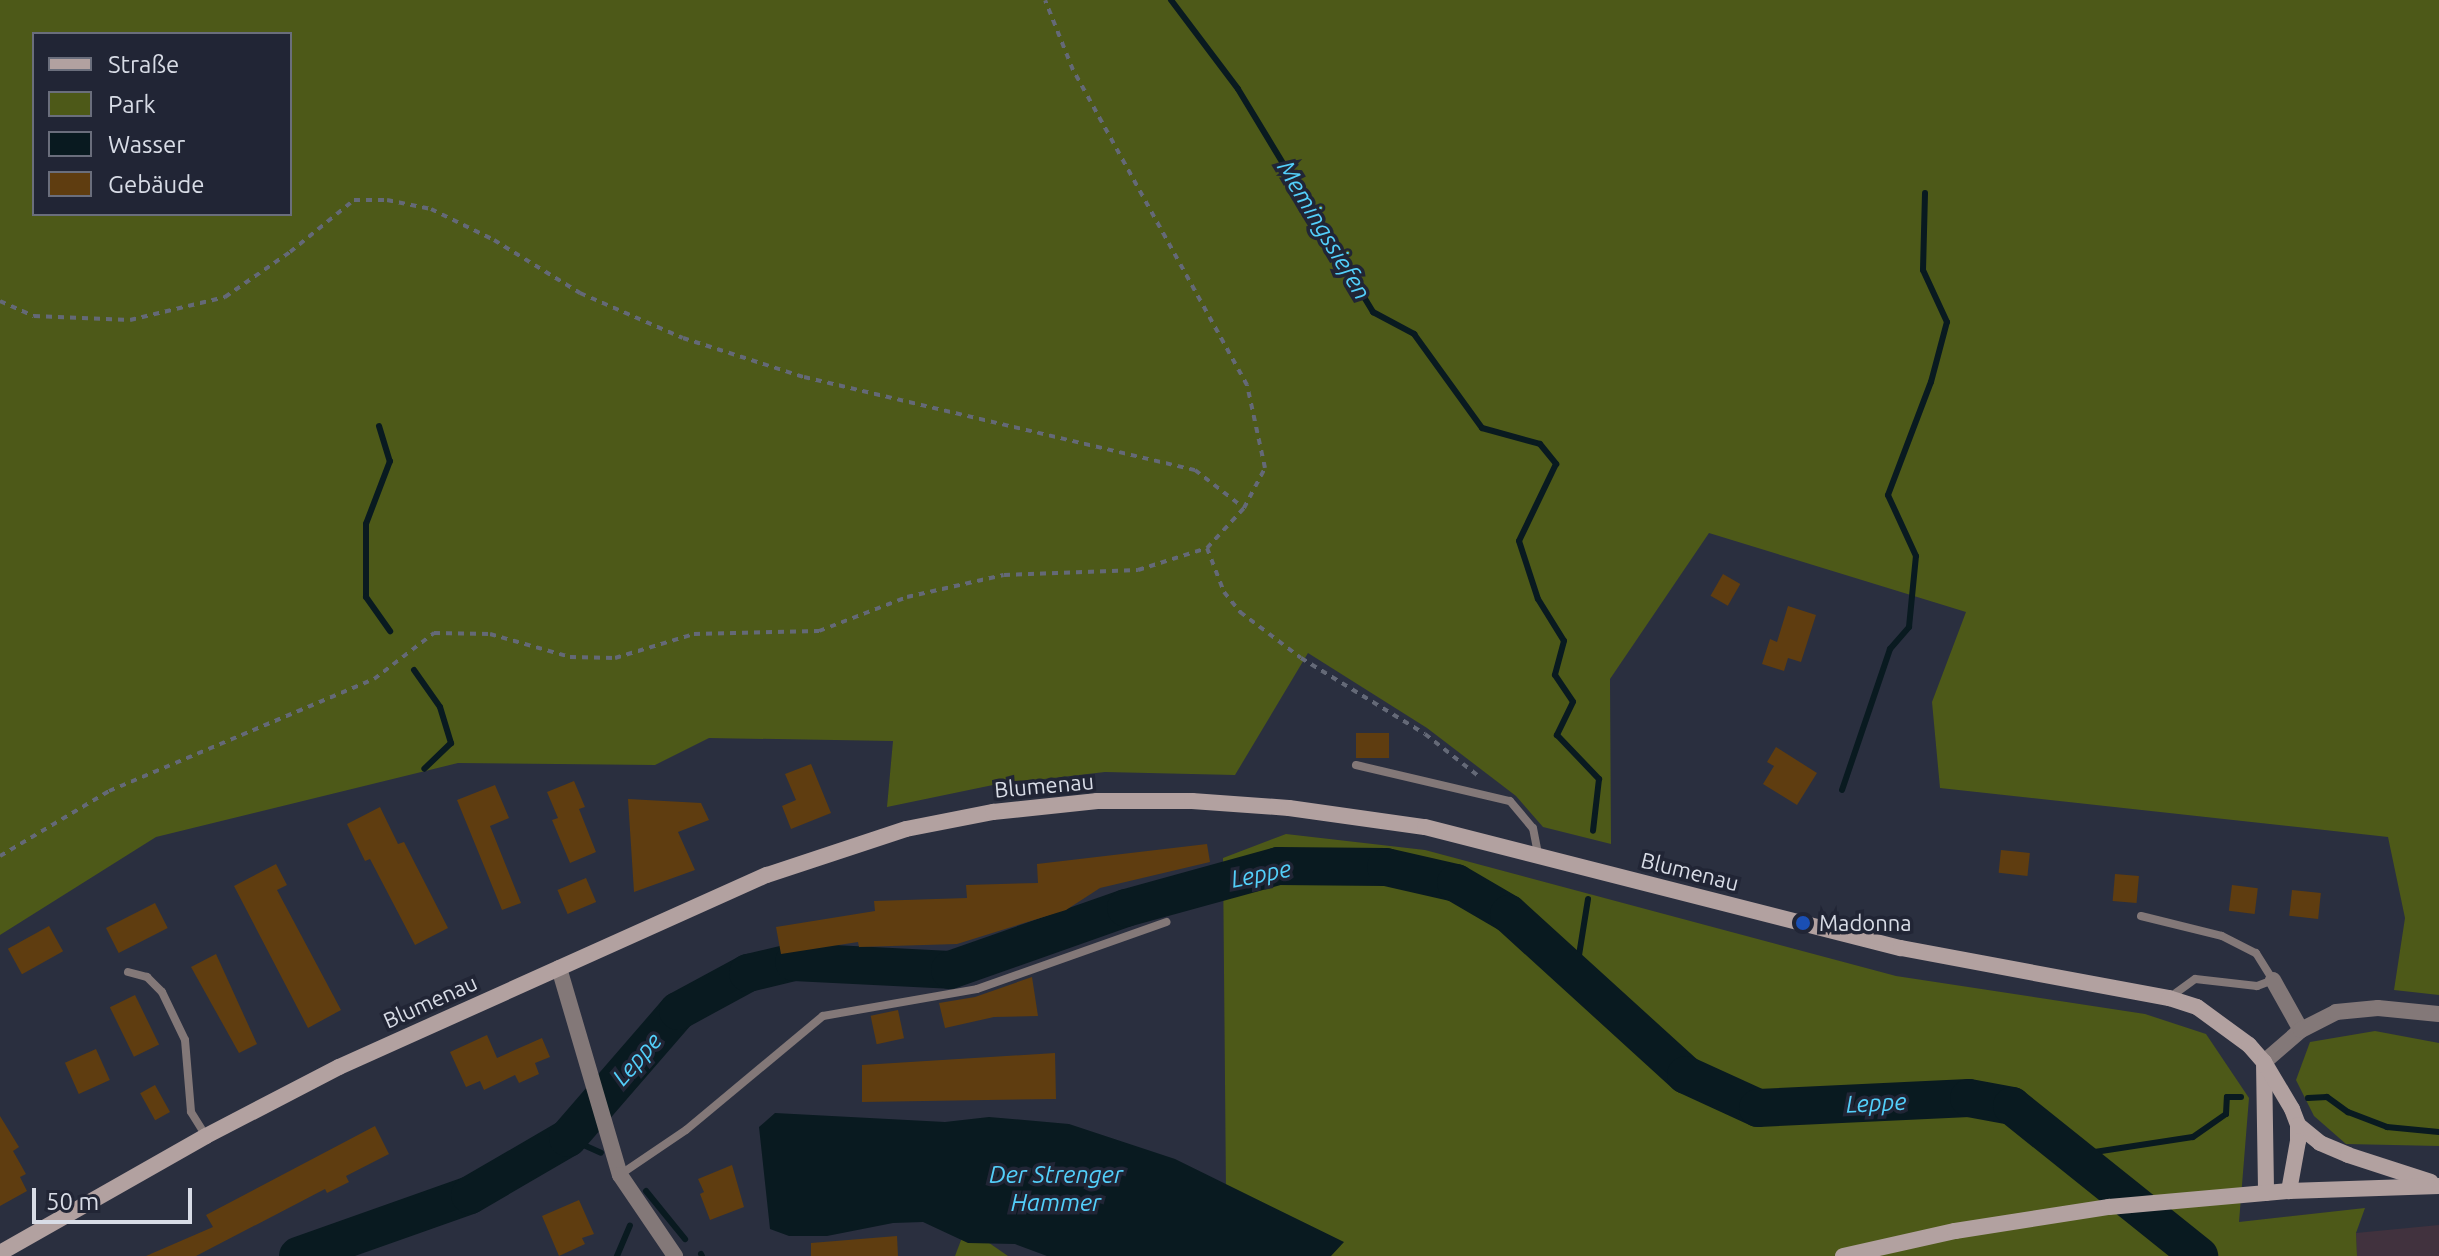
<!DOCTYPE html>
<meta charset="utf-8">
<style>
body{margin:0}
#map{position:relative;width:2439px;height:1256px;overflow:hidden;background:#2a2f3f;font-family:Ubuntu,sans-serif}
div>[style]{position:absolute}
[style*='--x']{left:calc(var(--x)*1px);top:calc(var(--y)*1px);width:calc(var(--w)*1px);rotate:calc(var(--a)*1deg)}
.industrial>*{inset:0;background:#41323e}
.green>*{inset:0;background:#4d5918}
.water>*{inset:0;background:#091a20}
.stream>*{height:6px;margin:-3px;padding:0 3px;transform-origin:3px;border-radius:3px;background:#091a20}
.river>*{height:38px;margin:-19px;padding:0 19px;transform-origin:19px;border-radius:19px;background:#091a20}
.building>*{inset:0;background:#5f3d10;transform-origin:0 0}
.path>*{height:4px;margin-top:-2px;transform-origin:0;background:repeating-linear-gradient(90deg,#646977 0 6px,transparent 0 12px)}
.lane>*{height:8px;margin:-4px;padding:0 4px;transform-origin:4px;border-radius:4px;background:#837878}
.street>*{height:16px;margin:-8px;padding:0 8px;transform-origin:8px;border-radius:8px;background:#837878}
.secondary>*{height:16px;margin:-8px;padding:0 8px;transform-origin:8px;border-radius:8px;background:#b2a1a0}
.dots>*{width:22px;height:22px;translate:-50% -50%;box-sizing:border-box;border:4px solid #212535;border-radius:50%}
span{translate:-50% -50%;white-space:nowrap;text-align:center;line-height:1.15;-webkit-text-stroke:7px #212535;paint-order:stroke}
.street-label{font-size:22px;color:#d8dce6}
.poi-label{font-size:22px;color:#d8dce6}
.left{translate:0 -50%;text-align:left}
.water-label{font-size:24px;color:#53cffa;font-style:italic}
.legend{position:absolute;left:32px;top:32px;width:260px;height:184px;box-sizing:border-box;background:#212535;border:2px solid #6a6e7c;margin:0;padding:10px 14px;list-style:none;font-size:24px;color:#d8dce6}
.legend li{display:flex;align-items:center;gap:16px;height:40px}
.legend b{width:40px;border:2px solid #6a6e7c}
.scale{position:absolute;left:32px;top:1188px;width:160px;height:36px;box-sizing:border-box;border:4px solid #d8dce6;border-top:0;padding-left:10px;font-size:24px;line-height:28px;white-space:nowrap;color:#d8dce6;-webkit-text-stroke:6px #212535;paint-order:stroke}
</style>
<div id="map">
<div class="industrial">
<div style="clip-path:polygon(2439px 1225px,2439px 1256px,2357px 1256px,2356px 1233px)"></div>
</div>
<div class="green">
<div style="clip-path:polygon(evenodd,0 0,2439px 0,2439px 995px,2394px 990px,2405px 918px,2388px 837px,1940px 788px,1932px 702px,1966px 612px,1709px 533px,1610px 679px,1611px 844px,1543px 827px,1516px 796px,1427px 728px,1308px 653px,1235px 775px,1105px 772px,993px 785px,887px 807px,893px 741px,709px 738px,655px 765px,458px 763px,156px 837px,0 935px,0 0,34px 34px,290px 34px,290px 214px,34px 214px,34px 34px)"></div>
<div style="clip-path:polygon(1286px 834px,1425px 850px,1896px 976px,2145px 1014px,2206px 1034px,2249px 1098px,2239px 1222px,2365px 1208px,2356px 1233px,2357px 1256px,1304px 1256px,1226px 1193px,1223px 858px)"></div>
<div style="clip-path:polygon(2375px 1031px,2439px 1043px,2439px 1146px,2346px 1144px,2314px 1116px,2296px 1080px,2310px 1042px)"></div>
<div style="clip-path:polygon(966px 1227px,1008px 1256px,955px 1256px)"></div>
</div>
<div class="water">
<div style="clip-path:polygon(775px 1113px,945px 1122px,989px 1117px,1069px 1124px,1175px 1159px,1344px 1242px,1331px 1256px,1047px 1256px,1015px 1244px,968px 1243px,923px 1222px,893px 1223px,827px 1236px,789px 1236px,770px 1229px,759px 1127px)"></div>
</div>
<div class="stream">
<div style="--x:1171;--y:0;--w:111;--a:53"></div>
<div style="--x:1238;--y:89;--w:261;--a:58.8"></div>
<div style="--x:1373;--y:312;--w:47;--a:28.2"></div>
<div style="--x:1414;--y:334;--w:116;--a:54.1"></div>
<div style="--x:1482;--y:428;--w:60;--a:15.4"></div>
<div style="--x:1540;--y:444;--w:26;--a:51"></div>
<div style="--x:1556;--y:464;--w:85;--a:115.7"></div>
<div style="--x:1519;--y:541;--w:61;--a:71.9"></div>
<div style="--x:1538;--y:599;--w:49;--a:58.2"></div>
<div style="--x:1564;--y:641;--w:35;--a:105"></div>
<div style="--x:1555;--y:675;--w:32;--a:56"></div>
<div style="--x:1573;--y:702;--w:37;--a:116"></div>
<div style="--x:1557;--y:735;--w:61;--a:46.3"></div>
<div style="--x:1599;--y:779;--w:52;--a:96.6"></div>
<div style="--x:379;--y:426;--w:37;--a:73"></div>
<div style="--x:390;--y:461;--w:67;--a:110.9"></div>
<div style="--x:366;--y:524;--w:73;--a:90"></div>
<div style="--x:366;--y:597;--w:42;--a:54.8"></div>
<div style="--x:414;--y:670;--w:45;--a:54.9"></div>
<div style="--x:440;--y:707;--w:38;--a:73"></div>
<div style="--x:451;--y:743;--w:37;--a:136"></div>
<div style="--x:1842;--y:790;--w:149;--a:-71.2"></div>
<div style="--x:1890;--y:649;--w:29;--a:-49"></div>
<div style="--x:1909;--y:627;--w:71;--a:-84.4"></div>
<div style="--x:1916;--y:556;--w:67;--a:-114.7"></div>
<div style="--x:1888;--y:495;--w:121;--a:-69.2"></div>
<div style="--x:1931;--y:382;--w:62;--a:-75.1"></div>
<div style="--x:1947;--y:322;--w:57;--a:-114.8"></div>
<div style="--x:1923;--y:270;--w:77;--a:-88.5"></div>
<div style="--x:1576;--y:974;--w:76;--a:-80.9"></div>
<div style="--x:2308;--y:1098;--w:19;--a:-3"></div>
<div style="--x:2327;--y:1097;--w:26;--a:36"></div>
<div style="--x:2348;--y:1112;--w:42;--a:21"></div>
<div style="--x:2387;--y:1127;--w:52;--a:5.5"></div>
<div style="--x:568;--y:1138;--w:36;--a:24"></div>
<div style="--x:2075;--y:1155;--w:119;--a:-8.7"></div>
<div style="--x:2193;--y:1137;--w:40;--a:-34.9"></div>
<div style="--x:2226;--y:1114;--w:17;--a:-87"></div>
<div style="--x:2227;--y:1097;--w:14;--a:0"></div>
<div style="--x:646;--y:1191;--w:62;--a:50.9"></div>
<div style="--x:701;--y:1254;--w:2;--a:63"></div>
<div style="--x:617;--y:1256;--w:33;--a:-67"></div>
</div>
<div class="river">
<div style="--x:298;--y:1256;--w:182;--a:-19.5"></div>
<div style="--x:470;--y:1195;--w:113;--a:-30.2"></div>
<div style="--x:568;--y:1138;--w:168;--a:-49.1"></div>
<div style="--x:678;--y:1011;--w:80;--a:-28.5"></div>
<div style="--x:748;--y:973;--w:47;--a:-13.4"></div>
<div style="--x:794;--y:962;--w:156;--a:2.9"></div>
<div style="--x:950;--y:970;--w:187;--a:-19.4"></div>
<div style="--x:1126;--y:908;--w:158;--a:-15.4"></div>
<div style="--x:1278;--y:866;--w:108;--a:0.5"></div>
<div style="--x:1386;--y:867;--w:72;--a:12.9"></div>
<div style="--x:1456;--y:883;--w:61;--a:30.3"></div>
<div style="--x:1509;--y:914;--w:239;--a:42.3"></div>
<div style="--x:1686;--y:1075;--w:79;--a:24.6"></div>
<div style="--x:1758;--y:1108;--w:211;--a:-2.7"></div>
<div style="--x:1969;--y:1098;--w:44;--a:10.5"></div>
<div style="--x:2012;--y:1106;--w:240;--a:38.7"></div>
</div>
<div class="building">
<div style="left:1723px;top:574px;width:20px;height:25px;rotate:30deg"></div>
<div style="clip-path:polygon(1788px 606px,1816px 615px,1801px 662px,1788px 658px,1784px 671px,1762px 664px,1770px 639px,1777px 642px)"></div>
<div style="left:1356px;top:733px;width:33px;height:25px"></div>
<div style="clip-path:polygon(1776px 747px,1817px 773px,1797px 805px,1763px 784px,1774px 766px,1767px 762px)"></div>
<div style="clip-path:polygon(811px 764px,831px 813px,791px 829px,782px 806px,796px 800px,785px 774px)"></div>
<div style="clip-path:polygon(574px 781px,585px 807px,579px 809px,596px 852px,570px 863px,552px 820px,558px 818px,547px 792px)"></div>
<div style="clip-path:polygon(495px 785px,509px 818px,490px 826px,521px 903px,502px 910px,457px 800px)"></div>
<div style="clip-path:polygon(628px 799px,701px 803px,709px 820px,678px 832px,695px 870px,634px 892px)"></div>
<div style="clip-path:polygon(380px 807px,398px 844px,404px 842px,448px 928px,415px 945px,370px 859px,365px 861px,347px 824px)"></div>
<div style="clip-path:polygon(1207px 844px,1210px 862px,1100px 888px,1066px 910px,957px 944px,859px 947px,858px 942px,781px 954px,776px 927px,875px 911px,874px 901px,967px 898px,966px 885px,1038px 883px,1037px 864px)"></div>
<div style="left:2001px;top:850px;width:29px;height:23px;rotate:6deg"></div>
<div style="clip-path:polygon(276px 864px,287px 885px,277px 890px,341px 1010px,308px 1028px,234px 886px)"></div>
<div style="left:2115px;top:874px;width:24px;height:27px;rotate:5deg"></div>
<div style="left:586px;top:878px;width:26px;height:31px;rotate:67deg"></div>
<div style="left:2232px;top:885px;width:26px;height:26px;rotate:7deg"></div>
<div style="left:2292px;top:890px;width:29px;height:26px;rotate:6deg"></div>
<div style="left:155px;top:903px;width:28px;height:55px;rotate:63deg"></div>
<div style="left:49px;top:926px;width:29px;height:47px;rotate:61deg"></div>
<div style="clip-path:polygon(216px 954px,257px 1044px,239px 1053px,191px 967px)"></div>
<div style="clip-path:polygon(1032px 977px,1038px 1016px,994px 1017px,945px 1028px,939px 1003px,975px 997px)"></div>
<div style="left:135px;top:995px;width:55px;height:28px;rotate:64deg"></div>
<div style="left:898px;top:1010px;width:29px;height:28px;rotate:78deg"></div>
<div style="clip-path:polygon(487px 1035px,497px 1058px,542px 1038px,550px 1057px,535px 1063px,539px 1074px,519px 1083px,515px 1075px,484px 1090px,480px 1081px,466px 1087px,450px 1052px)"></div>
<div style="left:96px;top:1049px;width:34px;height:34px;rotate:66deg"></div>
<div style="clip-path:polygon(1055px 1053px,1056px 1099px,862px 1102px,862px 1065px)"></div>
<div style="left:155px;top:1085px;width:31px;height:17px;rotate:61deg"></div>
<div style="clip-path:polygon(0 1116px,19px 1147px,13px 1151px,26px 1174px,20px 1177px,27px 1191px,0 1206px)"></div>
<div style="clip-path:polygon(375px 1126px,389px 1154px,346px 1176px,349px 1182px,327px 1193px,325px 1189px,196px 1256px,146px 1256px,213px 1227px,206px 1215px)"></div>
<div style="clip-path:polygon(732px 1165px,744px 1207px,710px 1220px,700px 1194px,704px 1192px,698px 1179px)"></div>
<div style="clip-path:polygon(579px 1200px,594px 1234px,582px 1238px,585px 1244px,559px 1256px,542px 1216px)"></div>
<div style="clip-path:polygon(897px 1236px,898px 1256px,811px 1256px,811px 1243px)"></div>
</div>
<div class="path">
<div style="--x:0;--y:301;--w:37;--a:24"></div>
<div style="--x:34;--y:316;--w:96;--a:2.4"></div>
<div style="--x:130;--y:320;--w:98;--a:-13.6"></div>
<div style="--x:225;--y:297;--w:79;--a:-34.7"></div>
<div style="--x:290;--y:252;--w:82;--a:-39.1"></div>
<div style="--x:354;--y:200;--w:33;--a:0"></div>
<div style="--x:387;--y:200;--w:45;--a:11.6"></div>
<div style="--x:431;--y:209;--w:70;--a:26.2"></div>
<div style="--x:494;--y:240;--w:101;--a:31.6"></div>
<div style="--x:580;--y:293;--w:112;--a:23.6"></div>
<div style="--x:683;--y:338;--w:127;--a:17.9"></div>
<div style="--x:804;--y:377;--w:402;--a:13.4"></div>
<div style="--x:1195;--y:470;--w:62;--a:37.8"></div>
<div style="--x:1207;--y:548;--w:47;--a:68.9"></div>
<div style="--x:1224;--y:592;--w:26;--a:51"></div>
<div style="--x:1240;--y:612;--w:76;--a:37"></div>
<div style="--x:1301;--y:658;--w:145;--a:31.5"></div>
<div style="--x:1425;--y:734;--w:71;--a:38.2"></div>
<div style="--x:0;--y:856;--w:127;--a:-30.8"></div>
<div style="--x:109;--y:791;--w:288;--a:-22.9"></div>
<div style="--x:374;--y:679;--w:76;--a:-37.5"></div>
<div style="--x:434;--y:633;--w:56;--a:1"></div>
<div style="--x:490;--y:634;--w:83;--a:16"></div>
<div style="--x:570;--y:657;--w:45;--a:1.3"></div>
<div style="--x:615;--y:658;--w:83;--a:-16.9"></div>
<div style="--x:694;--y:634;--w:125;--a:-1.4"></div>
<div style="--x:819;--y:631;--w:94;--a:-21.1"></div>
<div style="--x:907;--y:597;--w:99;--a:-12.8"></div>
<div style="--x:1004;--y:575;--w:134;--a:-2.1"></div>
<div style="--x:1138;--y:570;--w:72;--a:-17.7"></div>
<div style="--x:1207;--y:548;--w:54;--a:-47.2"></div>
<div style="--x:1244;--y:508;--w:45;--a:-62.3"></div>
<div style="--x:1265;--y:468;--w:85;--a:-102.2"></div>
<div style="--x:1247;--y:385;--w:360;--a:-118.9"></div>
<div style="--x:1073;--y:70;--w:75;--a:-111.8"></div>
</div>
<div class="lane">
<div style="--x:1356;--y:765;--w:158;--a:13.2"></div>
<div style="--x:1510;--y:801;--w:35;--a:50"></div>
<div style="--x:1533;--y:828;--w:26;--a:79"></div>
<div style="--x:2141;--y:916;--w:83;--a:13.9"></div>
<div style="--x:2222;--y:936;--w:38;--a:27"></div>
<div style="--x:2256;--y:953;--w:32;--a:58"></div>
<div style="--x:2273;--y:980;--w:17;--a:159"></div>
<div style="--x:2257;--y:986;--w:62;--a:-173.6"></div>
<div style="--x:2195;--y:979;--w:31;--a:144"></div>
<div style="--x:128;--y:972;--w:20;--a:15"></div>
<div style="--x:147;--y:977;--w:21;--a:45"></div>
<div style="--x:162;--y:992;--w:53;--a:64.4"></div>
<div style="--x:185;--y:1040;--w:72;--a:85.2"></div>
<div style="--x:191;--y:1112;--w:28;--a:58"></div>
<div style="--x:621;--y:1174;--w:78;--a:-34.1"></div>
<div style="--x:686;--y:1130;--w:178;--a:-39.8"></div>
<div style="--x:823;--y:1016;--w:156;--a:-9.9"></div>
<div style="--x:977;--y:989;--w:201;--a:-19.5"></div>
</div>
<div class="street">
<div style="--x:559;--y:968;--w:216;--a:73.6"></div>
<div style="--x:620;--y:1175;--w:98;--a:55.8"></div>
<div style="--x:2273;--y:980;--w:57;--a:60.8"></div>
<div style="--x:2264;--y:1062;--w:49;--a:-40.9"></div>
<div style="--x:2301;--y:1030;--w:39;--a:-27"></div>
<div style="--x:2336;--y:1012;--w:42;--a:-5.4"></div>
<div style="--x:2378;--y:1008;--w:61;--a:5.6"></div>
</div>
<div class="secondary">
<div style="--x:2264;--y:1062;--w:131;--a:89.1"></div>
<div style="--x:2298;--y:1125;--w:28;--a:39"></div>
<div style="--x:2320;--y:1143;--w:30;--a:23"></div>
<div style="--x:2348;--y:1155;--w:87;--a:18"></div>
<div style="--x:0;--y:1253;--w:237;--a:-29.6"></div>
<div style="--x:206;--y:1136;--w:150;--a:-27.4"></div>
<div style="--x:339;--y:1067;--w:469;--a:-24.2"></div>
<div style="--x:767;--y:875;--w:146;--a:-18.3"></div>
<div style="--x:906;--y:829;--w:89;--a:-11.1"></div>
<div style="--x:993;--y:812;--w:105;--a:-6"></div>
<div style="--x:1097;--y:801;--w:95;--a:0"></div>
<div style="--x:1192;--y:801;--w:97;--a:4.1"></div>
<div style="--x:1289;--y:808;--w:137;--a:8"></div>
<div style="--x:1425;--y:827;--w:491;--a:14.3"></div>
<div style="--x:1901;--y:948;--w:273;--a:10.6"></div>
<div style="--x:2169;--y:998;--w:29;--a:18"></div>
<div style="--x:2197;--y:1007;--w:64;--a:36.2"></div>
<div style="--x:2249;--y:1045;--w:23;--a:49"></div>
<div style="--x:2264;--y:1062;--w:55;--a:59.2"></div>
<div style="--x:2292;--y:1109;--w:17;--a:69"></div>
<div style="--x:2298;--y:1125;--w:16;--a:90"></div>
<div style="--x:2298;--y:1141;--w:51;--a:100.2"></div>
<div style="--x:1843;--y:1256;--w:115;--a:-12.6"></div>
<div style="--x:1955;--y:1231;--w:156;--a:-8.9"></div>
<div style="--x:2109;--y:1207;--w:181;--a:-5.1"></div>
<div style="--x:2289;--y:1191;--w:150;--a:-1.9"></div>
</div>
<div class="dots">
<div style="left:1803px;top:923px;background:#1a4fb4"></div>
</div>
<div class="street-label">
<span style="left:1044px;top:785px;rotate:-5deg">Blumenau</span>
<span style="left:1690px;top:871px;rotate:14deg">Blumenau</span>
<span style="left:430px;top:1001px;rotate:-24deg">Blumenau</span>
</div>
<div class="poi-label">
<span class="left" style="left:1819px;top:923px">Madonna</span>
</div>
<div class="water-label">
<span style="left:1324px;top:230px;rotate:59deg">Memingssiefen</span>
<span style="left:1261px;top:874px;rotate:-11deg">Leppe</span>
<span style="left:637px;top:1059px;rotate:-49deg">Leppe</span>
<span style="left:1876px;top:1103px;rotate:-3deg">Leppe</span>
<span style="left:1056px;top:1189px">Der Strenger<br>Hammer</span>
</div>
<ul class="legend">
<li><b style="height:10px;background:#b2a1a0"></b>Straße</li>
<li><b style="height:22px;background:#4d5918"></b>Park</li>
<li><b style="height:22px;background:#091a20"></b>Wasser</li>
<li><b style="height:22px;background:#5f3d10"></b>Gebäude</li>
</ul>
<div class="scale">50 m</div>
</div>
